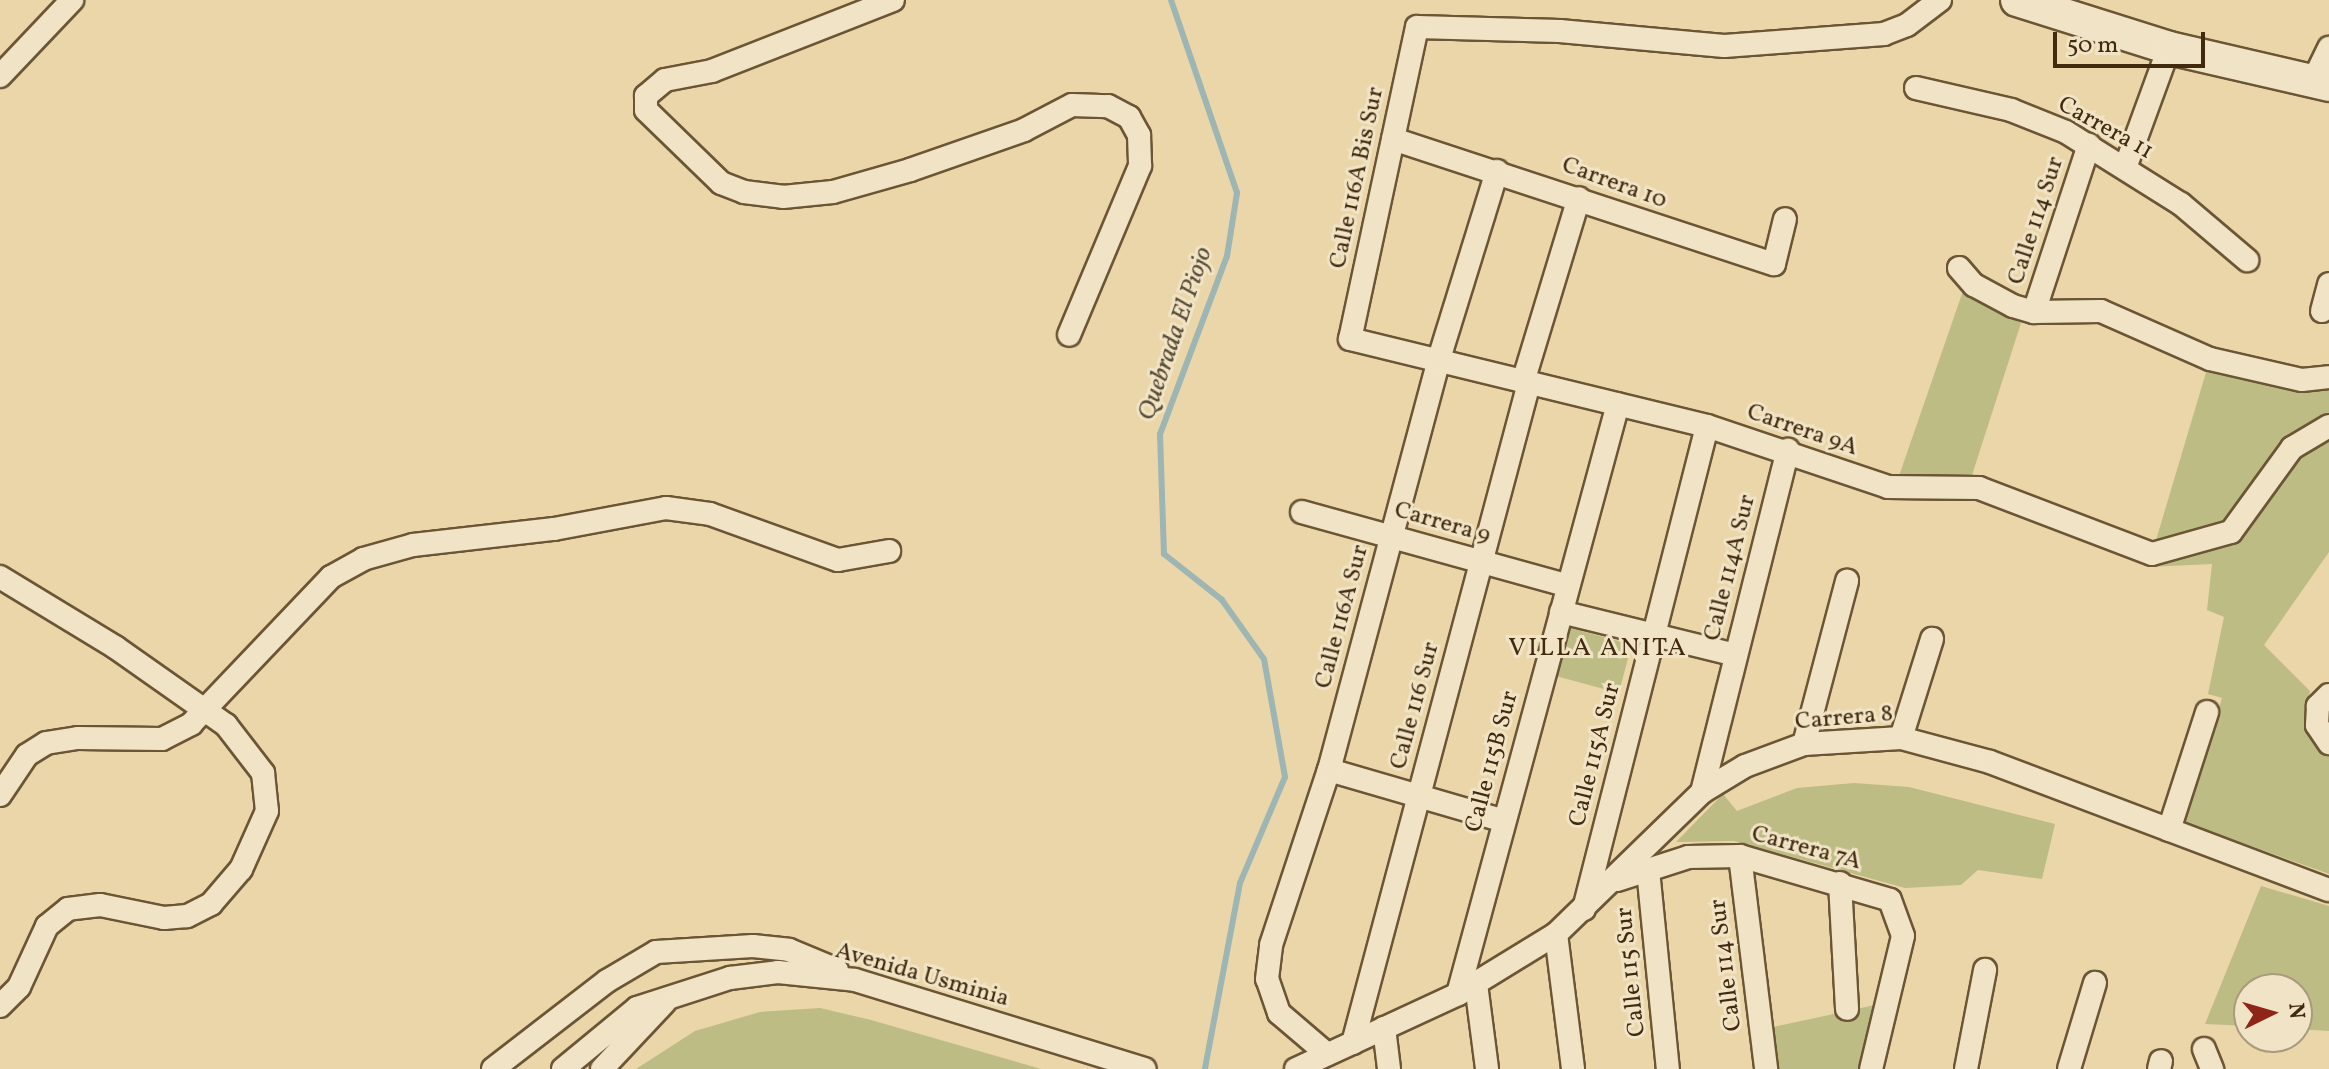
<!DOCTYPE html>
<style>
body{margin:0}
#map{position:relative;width:2329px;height:1069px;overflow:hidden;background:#ead6a8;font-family:Vollkorn,serif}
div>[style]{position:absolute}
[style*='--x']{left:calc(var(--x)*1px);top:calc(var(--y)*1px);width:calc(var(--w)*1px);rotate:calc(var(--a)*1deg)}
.green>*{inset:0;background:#bcbc84;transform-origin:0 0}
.stream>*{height:6px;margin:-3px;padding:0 3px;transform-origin:3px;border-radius:3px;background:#9db6b4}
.roads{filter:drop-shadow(2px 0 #6c5535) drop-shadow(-2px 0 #6c5535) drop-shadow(0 2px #6c5535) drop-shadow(0 -2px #6c5535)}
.minor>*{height:22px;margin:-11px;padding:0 11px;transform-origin:11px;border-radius:11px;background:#f1e4c6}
.secondary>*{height:32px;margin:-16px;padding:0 16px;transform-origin:16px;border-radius:16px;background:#f1e4c6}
span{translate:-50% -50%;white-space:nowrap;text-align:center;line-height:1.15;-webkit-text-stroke:6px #f1e4c6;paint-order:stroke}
.street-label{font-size:24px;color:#422a0f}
.water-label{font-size:26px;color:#594d38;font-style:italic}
.neighbourhood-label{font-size:26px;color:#422a0f;letter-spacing:2px}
.north{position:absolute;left:2233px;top:973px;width:80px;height:80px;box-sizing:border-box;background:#f1e4c6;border:2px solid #ab9a7d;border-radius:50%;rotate:85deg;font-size:22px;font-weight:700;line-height:32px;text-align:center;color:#422a0f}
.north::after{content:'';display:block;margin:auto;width:28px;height:36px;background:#8f2418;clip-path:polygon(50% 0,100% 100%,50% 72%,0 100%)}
.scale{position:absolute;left:2053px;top:32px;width:152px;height:36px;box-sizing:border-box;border:4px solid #422a0f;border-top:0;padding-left:10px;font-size:24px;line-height:28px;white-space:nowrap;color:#422a0f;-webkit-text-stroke:6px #f1e4c6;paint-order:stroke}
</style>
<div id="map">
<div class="green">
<div style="clip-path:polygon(1964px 288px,2021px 323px,1972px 475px,1899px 476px)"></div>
<div style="clip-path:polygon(2210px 359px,2329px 388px,2329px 552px,2264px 645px,2310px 691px,2306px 713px,2309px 735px,2329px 756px,2329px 874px,2184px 822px,2222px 698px,2208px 694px,2224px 617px,2207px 610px,2212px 564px,2148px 567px)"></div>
<div style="left:1566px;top:627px;width:68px;height:50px;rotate:15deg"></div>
<div style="clip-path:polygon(1854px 783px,1909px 787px,2055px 824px,2042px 879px,1978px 870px,1961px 885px,1905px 888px,1734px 841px,1676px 842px,1723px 794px,1737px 811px,1797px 788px)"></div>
<div style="clip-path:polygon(2261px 886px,2329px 906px,2329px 1031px,2297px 1029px,2297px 989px,2249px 989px,2249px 1026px,2205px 1024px)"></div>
<div style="clip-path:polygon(1875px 1005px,1861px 1069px,1775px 1069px,1769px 1028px)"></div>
<div style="clip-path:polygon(820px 1008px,871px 1020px,1041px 1069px,636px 1069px,695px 1031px,760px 1012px)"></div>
</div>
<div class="stream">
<div style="--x:1171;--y:0;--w:204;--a:71.1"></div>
<div style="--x:1237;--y:193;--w:64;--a:99"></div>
<div style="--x:1227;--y:256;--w:190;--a:110.6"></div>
<div style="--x:1160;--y:434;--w:120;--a:88.1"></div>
<div style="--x:1164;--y:554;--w:74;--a:38.4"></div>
<div style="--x:1222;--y:600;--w:72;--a:54.6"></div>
<div style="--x:1264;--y:659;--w:120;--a:79.9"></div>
<div style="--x:1285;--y:777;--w:115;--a:113"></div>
<div style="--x:1240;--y:883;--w:189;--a:100.7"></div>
</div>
<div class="roads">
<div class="minor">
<div style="--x:893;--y:0;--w:194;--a:158.6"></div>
<div style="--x:712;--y:71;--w:48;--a:169.2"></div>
<div style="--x:665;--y:80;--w:25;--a:140"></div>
<div style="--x:646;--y:96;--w:14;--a:90"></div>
<div style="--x:646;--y:110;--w:105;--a:44.2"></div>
<div style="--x:721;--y:183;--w:25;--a:21"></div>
<div style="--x:744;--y:192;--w:39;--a:7"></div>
<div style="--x:783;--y:197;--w:50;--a:-5.7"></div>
<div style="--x:833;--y:192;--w:80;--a:-15.9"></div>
<div style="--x:910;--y:170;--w:121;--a:-19.3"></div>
<div style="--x:1024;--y:130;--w:54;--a:-27.5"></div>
<div style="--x:1072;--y:105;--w:36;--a:2"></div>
<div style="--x:1108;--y:106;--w:24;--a:28"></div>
<div style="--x:1129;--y:117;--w:21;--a:61"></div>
<div style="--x:1139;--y:135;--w:31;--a:88"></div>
<div style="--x:1140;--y:166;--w:183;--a:112.8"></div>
<div style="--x:1940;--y:0;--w:41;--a:142.9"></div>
<div style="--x:1907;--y:25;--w:25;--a:159"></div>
<div style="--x:1884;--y:34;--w:160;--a:175.7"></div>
<div style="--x:1724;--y:46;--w:165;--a:-174.8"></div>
<div style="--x:1560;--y:31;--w:143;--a:-178.4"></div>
<div style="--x:1417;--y:27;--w:319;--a:102.1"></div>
<div style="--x:1350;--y:339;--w:367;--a:13.7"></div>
<div style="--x:1707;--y:426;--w:191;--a:18.6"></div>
<div style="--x:1888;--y:487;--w:91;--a:0.6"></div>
<div style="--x:1979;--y:488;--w:185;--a:20.9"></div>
<div style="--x:2152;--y:554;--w:82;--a:-15.6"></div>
<div style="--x:2231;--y:532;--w:104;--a:-54"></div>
<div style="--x:2292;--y:448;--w:43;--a:-30.7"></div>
<div style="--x:0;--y:76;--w:105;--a:-46.5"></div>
<div style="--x:2313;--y:81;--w:37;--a:-64"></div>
<div style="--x:1916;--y:88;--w:98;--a:13"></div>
<div style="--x:2011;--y:110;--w:59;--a:21.8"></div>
<div style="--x:2066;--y:132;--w:136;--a:32.1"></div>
<div style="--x:2181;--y:204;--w:87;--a:40.3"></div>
<div style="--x:1393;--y:139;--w:401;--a:18.2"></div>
<div style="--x:1774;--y:264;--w:46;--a:-76.3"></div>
<div style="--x:2125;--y:168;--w:128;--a:-69.9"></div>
<div style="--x:1959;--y:268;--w:23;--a:49"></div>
<div style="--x:1974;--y:285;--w:44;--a:28.3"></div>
<div style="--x:2013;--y:306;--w:22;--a:16"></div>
<div style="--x:2034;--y:312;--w:67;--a:-0.9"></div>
<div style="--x:2101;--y:311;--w:119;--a:23.8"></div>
<div style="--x:2210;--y:359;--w:94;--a:12.9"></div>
<div style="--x:2302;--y:380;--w:27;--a:-6"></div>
<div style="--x:2322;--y:311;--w:28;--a:-75"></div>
<div style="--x:2034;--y:312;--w:176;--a:-71.8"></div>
<div style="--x:1523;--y:382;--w:192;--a:-73.1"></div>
<div style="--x:1302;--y:512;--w:276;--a:15.5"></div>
<div style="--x:0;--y:577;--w:135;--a:31.3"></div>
<div style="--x:115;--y:647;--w:136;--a:35.1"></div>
<div style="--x:226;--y:725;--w:61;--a:52.4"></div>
<div style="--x:263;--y:773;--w:38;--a:84"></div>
<div style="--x:267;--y:811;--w:64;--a:114.1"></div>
<div style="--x:241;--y:869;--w:46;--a:130.6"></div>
<div style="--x:211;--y:904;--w:27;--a:153"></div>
<div style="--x:187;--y:916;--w:23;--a:175"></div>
<div style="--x:164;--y:918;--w:65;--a:-168.5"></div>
<div style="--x:100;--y:905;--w:32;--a:173"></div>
<div style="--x:68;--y:909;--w:27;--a:141"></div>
<div style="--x:47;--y:926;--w:67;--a:114.7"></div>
<div style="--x:19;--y:987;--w:27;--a:135"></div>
<div style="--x:1561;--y:612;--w:180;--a:13.8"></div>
<div style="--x:2329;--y:695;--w:16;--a:135"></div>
<div style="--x:2318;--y:706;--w:19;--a:93"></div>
<div style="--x:2317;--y:725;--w:22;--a:56"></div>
<div style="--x:1901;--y:738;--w:104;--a:-72.6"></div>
<div style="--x:1804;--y:744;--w:169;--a:-75.2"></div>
<div style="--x:1329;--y:770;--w:182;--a:16.2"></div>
<div style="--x:1702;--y:792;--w:353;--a:-75.9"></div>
<div style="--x:0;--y:795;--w:48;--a:-56"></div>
<div style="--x:27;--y:755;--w:22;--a:-32"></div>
<div style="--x:46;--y:743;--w:32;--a:-9"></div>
<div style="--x:78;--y:738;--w:84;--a:0.7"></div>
<div style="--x:162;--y:739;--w:33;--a:-27"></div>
<div style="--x:191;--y:724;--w:203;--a:-46.4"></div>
<div style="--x:331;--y:577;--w:37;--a:-29"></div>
<div style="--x:363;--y:559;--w:52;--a:-15.6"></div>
<div style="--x:413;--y:545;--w:142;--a:-6.5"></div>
<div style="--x:554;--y:529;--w:114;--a:-10.6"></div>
<div style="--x:666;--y:508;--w:44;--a:7.8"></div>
<div style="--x:710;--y:514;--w:136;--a:19.8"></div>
<div style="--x:838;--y:560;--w:52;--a:-10"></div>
<div style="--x:2169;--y:830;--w:124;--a:-72.1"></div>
<div style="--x:1740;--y:856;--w:215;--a:83"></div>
<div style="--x:1648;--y:870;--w:200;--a:84.3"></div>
<div style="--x:1617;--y:880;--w:75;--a:-17.9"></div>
<div style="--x:1688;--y:857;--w:52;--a:-1.1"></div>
<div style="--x:1740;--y:856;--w:156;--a:16.3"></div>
<div style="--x:1890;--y:900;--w:38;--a:70"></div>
<div style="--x:1903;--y:936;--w:137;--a:103.5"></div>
<div style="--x:1840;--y:883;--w:126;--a:86.8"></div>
<div style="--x:1584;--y:909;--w:498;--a:-75.7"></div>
<div style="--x:1556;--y:934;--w:136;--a:82.8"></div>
<div style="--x:1476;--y:984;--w:86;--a:82.6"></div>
<div style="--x:1458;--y:994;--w:611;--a:-74.83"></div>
<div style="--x:1384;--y:1028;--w:41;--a:83"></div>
<div style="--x:1353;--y:1043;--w:683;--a:-75.07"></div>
<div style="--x:2204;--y:1049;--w:22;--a:68"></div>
<div style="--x:1327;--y:1054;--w:63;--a:-139.5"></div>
<div style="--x:1279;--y:1013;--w:36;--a:-109"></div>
<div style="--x:1267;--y:979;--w:34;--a:-83"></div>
<div style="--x:1271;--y:945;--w:184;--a:-71.7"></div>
<div style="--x:1329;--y:770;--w:422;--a:-75"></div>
<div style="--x:1438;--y:362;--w:200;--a:-72.8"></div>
<div style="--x:493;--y:1069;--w:144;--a:-37.7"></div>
<div style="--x:607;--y:981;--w:57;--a:-30.6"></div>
<div style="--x:656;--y:952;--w:97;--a:-3.5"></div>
<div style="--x:753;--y:946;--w:36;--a:6"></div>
<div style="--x:789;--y:950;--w:52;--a:22.6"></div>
<div style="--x:563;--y:1069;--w:96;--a:-39.5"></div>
<div style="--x:637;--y:1008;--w:98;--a:-17.9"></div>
<div style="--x:730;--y:978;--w:48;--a:-7.1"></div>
<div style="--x:778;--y:972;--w:77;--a:5.9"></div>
<div style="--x:855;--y:980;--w:303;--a:17.1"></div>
<div style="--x:602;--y:1069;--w:91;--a:-46.8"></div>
<div style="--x:1296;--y:1069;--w:179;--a:-24.8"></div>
<div style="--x:1458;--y:994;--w:115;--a:-31.5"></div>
<div style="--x:1556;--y:934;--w:204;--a:-44.2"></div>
<div style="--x:1702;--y:792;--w:50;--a:-31.2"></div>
<div style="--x:1745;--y:766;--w:63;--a:-20.4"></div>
<div style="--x:1804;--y:744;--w:97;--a:-3.5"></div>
<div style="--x:1901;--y:738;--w:92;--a:15.1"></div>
<div style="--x:1990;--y:762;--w:362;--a:20.7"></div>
<div style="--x:1966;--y:1069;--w:101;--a:-79.1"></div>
<div style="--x:2069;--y:1069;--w:90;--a:-73.2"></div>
<div style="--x:2159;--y:1069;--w:8;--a:-76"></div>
</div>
<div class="secondary">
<div style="--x:2017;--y:0;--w:159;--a:17.5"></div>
<div style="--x:2169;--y:48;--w:164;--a:13"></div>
</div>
</div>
<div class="street-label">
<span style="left:2105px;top:129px;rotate:29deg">Carrera 11</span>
<span style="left:1358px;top:178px;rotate:-78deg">Calle 116A Bis Sur</span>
<span style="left:1614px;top:184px;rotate:20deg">Carrera 10</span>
<span style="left:2037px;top:221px;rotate:-72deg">Calle 114 Sur</span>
<span style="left:1802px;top:431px;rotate:19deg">Carrera 9A</span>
<span style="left:1442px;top:524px;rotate:16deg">Carrera 9</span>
<span style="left:1731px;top:568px;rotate:-76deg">Calle 114A Sur</span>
<span style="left:1343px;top:617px;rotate:-75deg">Calle 116A Sur</span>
<span style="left:1416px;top:706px;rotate:-75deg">Calle 116 Sur</span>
<span style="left:1844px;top:719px;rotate:-5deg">Carrera 8</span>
<span style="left:1596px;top:755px;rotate:-76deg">Calle 115A Sur</span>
<span style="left:1493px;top:762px;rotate:-75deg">Calle 115B Sur</span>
<span style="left:1806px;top:849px;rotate:15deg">Carrera 7A</span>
<span style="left:1727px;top:965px;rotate:-97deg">Calle 114 Sur</span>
<span style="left:1632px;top:972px;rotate:-96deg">Calle 115 Sur</span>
<span style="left:922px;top:976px;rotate:16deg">Avenida Usminia</span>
</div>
<div class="water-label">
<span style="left:1176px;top:334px;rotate:-71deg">Quebrada El Piojo</span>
</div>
<div class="neighbourhood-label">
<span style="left:1598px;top:649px">VILLA ANITA</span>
</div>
<div class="north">N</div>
<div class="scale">50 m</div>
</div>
